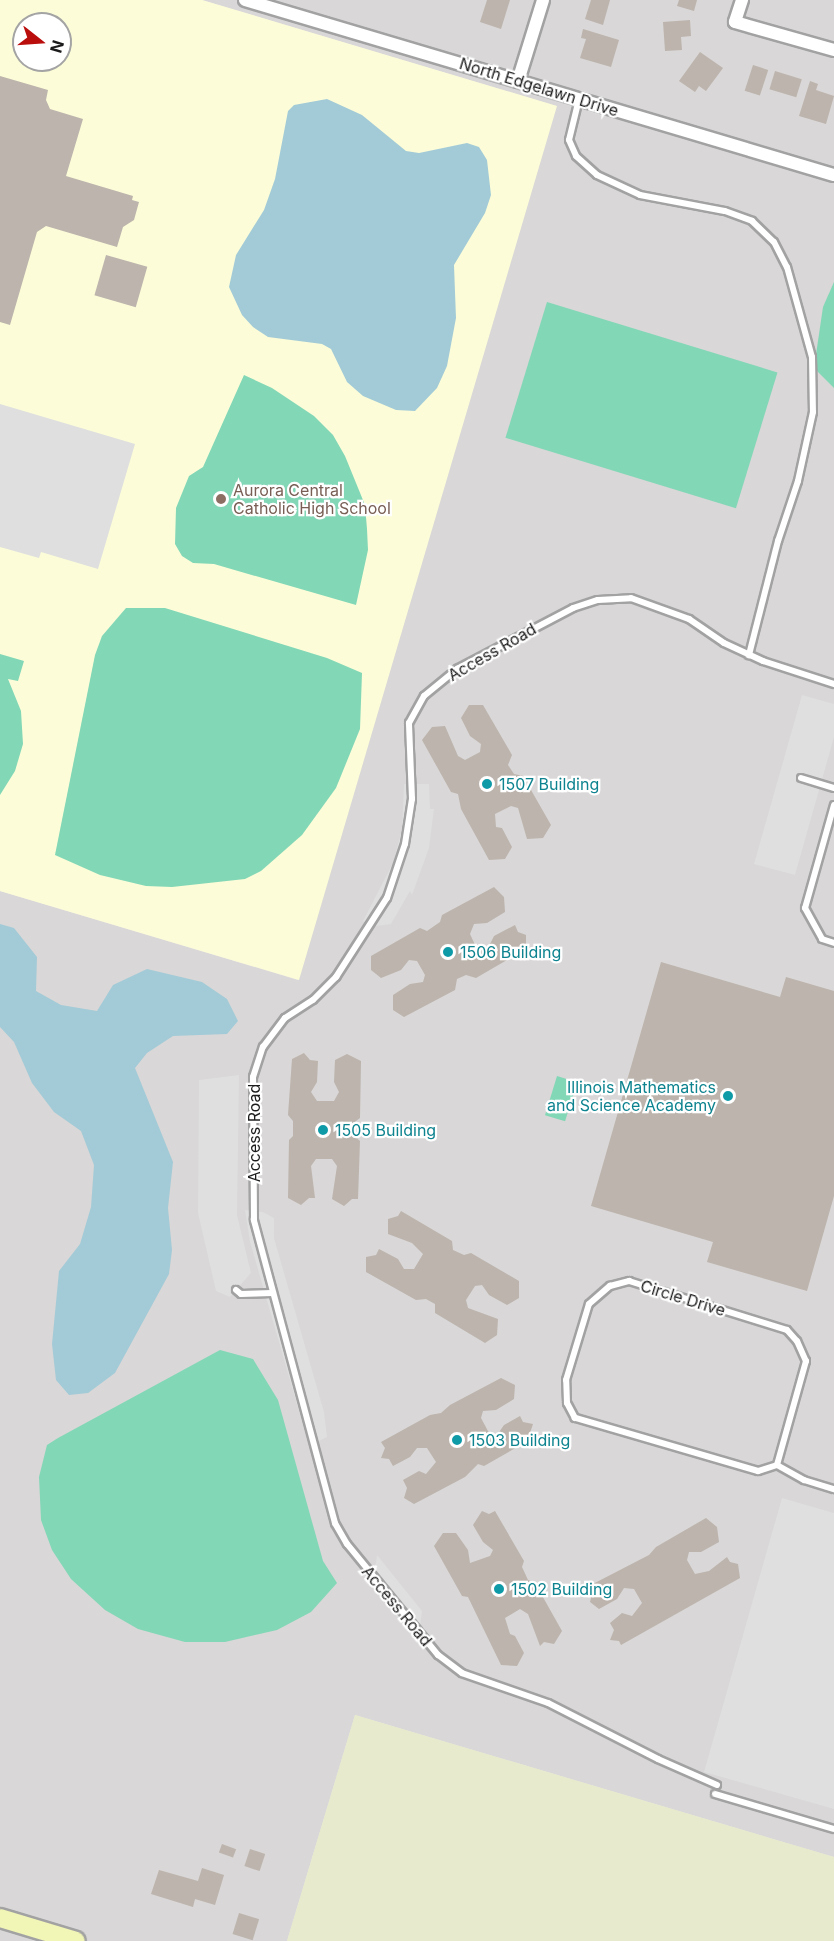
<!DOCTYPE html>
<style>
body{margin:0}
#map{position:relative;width:834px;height:1941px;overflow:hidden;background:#ece8e0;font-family:Inter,sans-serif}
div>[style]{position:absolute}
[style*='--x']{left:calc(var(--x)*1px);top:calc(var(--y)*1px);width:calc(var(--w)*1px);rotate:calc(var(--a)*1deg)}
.residential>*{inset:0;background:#d9d7d7}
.education>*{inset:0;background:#fcfdd8}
.farmland>*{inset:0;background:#e7eacc}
.pitch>*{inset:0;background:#82d7b7;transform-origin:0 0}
.parking>*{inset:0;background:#dfdfdf}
.water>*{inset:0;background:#a3cbd7}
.building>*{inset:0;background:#bcb4ad;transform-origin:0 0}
.roads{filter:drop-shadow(2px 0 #a2a2a2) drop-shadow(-2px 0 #a2a2a2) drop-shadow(0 2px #a2a2a2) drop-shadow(0 -2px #a2a2a2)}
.service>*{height:6px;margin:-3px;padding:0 3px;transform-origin:3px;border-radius:3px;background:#fff}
.minor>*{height:12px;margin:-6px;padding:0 6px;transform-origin:6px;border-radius:6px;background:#fff}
.secondary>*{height:18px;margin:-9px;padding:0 9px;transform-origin:9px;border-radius:9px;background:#f1f5b5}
.dots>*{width:16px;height:16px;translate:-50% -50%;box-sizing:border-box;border:3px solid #fff;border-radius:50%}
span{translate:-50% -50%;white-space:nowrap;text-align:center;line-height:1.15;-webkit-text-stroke:4.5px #fff;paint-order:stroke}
.street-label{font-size:16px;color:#1b1b1b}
.education-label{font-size:16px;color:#785e54}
.left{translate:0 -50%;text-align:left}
.culture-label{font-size:16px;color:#0d838f}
.right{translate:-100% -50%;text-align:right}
.north{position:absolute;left:12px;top:12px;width:60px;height:60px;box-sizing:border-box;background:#fff;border:2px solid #a4a4a4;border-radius:50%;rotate:107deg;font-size:16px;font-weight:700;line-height:24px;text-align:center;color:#1b1b1b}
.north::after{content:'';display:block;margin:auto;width:21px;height:27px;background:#b90e0c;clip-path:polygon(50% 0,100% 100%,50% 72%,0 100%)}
</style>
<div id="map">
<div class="residential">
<div style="clip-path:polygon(202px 0,834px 0,834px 1857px,355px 1715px,287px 1941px,0 1941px,0 891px,298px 980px,556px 106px)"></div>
</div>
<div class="education">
<div style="clip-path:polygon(evenodd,0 0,202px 0,557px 106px,299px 980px,0 891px,0 0,24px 24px,60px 24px,60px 60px,24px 60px,24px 24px)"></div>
</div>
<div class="farmland">
<div style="clip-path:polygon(355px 1715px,834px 1857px,834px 1941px,287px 1941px)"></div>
</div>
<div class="pitch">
<div style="clip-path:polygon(834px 282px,834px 388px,814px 368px,823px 307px)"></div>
<div style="left:547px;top:302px;width:241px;height:142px;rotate:17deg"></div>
<div style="clip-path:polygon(244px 375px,272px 388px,314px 416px,333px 435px,345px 456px,365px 505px,367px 529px,368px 550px,356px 605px,214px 564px,193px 563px,182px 556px,175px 544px,176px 508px,189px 476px,203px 467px)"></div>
<div style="clip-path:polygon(126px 608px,165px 608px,327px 658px,362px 673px,360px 729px,336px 788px,302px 835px,261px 871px,245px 879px,172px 887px,146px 886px,100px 875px,55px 855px,95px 655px,102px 636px)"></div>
<div style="clip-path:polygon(0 654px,24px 661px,18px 681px,8px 679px,21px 711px,23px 744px,15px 771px,0 795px)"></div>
<div style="left:557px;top:1076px;width:21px;height:41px;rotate:17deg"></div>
<div style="clip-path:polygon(220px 1350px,253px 1359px,278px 1400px,323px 1561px,337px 1583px,311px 1612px,277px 1630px,225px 1642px,185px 1642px,138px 1629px,105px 1610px,71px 1579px,52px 1550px,41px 1520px,39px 1477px,47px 1445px,58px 1438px)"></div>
</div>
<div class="parking">
<div style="clip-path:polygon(0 404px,135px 444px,98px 569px,41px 552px,39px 558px,0 547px)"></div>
<div style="clip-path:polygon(802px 695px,834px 704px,834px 737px,795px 875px,754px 864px)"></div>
<div style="clip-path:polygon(404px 784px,429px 784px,430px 809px,434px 809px,429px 848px,412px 895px,410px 891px,391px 924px,376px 926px,363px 921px,393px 863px,402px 829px)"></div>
<div style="clip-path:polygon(239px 1075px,237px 1215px,251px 1273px,230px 1297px,216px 1291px,198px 1213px,199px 1080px)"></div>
<div style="clip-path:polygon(245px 1210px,263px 1212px,274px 1218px,274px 1238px,324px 1412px,327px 1437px,309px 1446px,250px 1242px)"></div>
<div style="clip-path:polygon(782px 1498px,834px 1513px,834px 1809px,704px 1772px)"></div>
<div style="clip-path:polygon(377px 1555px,422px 1611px,418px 1644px,373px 1587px)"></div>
</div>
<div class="water">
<div style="clip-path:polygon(327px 99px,362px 115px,406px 151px,419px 153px,467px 143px,479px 147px,487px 160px,491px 195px,485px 213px,454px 265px,456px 318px,447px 366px,437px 388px,415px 411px,396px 410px,363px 396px,347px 382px,331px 349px,322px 344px,268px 337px,253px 327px,242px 315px,229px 287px,236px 255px,264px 210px,275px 179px,288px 111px,294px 105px)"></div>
<div style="clip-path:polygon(0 924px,14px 928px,37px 957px,36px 991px,61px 1005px,97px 1011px,113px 985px,147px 969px,202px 982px,227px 999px,238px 1021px,227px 1034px,173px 1036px,147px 1053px,135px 1068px,173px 1162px,168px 1208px,172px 1250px,169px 1274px,115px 1373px,88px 1393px,69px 1395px,56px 1380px,52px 1344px,59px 1271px,80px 1244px,91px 1207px,94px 1165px,81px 1131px,54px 1112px,32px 1083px,14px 1042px,0 1027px)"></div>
</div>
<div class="building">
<div style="clip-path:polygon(487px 0,510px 0,501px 29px,480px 22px)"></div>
<div style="clip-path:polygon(591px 0,610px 0,603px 25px,585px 19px)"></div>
<div style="clip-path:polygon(679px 0,697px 0,694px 11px,677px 6px)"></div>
<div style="clip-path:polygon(690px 20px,691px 36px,681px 37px,682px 50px,665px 51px,663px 22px)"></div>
<div style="clip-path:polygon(583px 29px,619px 40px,611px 67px,580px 58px,586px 39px,581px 38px)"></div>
<div style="clip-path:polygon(700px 52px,723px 68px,706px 91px,699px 86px,695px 92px,679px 81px)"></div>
<div style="left:753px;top:65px;width:16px;height:27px;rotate:18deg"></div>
<div style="left:775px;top:71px;width:28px;height:19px;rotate:17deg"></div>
<div style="clip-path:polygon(0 76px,48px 90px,46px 100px,50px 109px,83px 119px,66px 176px,133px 196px,132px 200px,139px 202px,134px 220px,123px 227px,117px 247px,46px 226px,37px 232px,10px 325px,0 322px)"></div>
<div style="clip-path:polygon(810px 81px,818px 84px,816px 90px,834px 96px,826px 124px,799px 116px)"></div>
<div style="left:106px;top:255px;width:43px;height:42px;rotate:16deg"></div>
<div style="clip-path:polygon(469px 705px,483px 705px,512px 755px,508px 765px,514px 774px,523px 776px,551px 825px,543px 838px,527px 839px,518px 808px,511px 806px,495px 814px,496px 827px,502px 828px,512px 847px,505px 859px,489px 860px,461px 809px,458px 794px,451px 792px,422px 740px,432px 727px,445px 726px,458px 756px,465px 760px,480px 752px,481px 744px,470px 736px,461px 718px)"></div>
<div style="clip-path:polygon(494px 887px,504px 897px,505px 912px,487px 923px,474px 924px,470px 934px,476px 947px,489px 946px,494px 936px,515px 925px,518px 932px,526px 935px,526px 949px,476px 978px,466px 975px,457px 979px,455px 990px,404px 1017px,393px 1010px,393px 995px,410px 984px,423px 982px,425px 975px,417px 961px,409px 960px,401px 970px,381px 978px,371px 970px,371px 956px,420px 928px,427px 931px,440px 922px,442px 915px)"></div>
<div style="clip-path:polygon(661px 962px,780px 997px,786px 977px,834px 991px,834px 1196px,807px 1291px,707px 1262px,713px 1242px,591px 1206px)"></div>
<div style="clip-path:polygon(304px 1053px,310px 1060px,318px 1061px,317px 1082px,311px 1092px,317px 1101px,334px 1101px,339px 1092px,334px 1082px,335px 1060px,347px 1054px,361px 1061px,360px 1118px,352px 1124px,352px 1134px,360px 1141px,358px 1199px,352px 1199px,344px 1206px,332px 1199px,337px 1166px,332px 1159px,316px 1159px,311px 1166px,315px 1198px,309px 1198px,301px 1205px,288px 1198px,289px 1140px,293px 1136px,293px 1121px,288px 1115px,292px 1059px)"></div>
<div style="clip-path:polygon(401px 1211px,452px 1241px,453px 1250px,464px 1255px,471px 1253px,519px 1281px,519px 1298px,507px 1305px,489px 1295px,482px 1285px,475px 1286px,466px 1300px,468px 1308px,498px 1319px,497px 1335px,485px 1343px,435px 1313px,435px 1304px,426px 1299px,416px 1300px,366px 1272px,366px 1257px,376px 1255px,379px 1249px,398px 1259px,404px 1269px,414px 1269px,423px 1254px,412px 1243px,388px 1234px,388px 1219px,398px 1216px)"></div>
<div style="clip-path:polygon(501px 1378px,515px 1385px,514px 1399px,496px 1410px,483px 1411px,481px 1418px,489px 1433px,497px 1435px,504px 1425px,520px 1416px,523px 1422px,533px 1424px,530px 1433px,533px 1438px,484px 1466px,478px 1464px,465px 1477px,414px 1504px,404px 1498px,407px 1488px,403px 1480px,419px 1471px,426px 1474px,436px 1462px,427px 1448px,417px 1448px,410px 1457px,393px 1466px,389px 1459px,381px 1458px,385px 1448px,381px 1442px,430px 1415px,441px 1413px,450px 1405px)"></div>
<div style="clip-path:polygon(482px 1511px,489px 1514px,495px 1511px,524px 1561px,522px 1567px,528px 1580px,535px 1583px,562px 1631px,554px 1644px,544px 1642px,540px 1646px,528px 1614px,520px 1609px,505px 1618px,510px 1634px,515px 1636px,524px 1653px,517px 1666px,501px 1665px,468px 1597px,462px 1596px,434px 1546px,443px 1533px,456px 1533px,468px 1550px,470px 1563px,490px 1556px,493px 1550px,483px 1542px,473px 1525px)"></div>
<div style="clip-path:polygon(706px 1518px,717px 1527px,719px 1542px,701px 1552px,689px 1552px,687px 1560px,695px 1574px,709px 1571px,727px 1557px,730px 1562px,738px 1564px,740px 1578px,621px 1645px,619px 1641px,610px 1640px,614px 1630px,610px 1623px,622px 1613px,632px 1616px,642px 1603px,634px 1589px,624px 1588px,617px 1599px,599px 1609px,590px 1602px,592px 1594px,589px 1586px,649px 1555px,656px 1547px)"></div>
<div style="left:222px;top:1844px;width:15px;height:9px;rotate:20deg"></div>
<div style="left:250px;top:1849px;width:16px;height:18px;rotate:18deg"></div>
<div style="clip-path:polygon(202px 1868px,224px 1875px,215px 1905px,195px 1899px,193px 1907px,151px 1894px,159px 1870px,198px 1881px)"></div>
<div style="left:239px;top:1913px;width:21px;height:22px;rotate:17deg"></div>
</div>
<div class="roads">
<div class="service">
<div style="--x:579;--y:99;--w:42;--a:103.7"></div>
<div style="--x:569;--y:140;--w:17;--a:66"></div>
<div style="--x:576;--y:156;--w:28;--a:42"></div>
<div style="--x:597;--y:175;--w:47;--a:24.9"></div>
<div style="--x:640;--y:195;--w:86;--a:10.7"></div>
<div style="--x:725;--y:211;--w:29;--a:20"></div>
<div style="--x:752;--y:221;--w:30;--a:44"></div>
<div style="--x:774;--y:242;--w:28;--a:63"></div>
<div style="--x:787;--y:267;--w:93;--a:74.5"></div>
<div style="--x:812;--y:357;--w:55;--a:89"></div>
<div style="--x:813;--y:412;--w:71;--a:102.3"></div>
<div style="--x:798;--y:481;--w:63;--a:108.4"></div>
<div style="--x:778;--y:541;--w:118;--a:104.3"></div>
<div style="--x:801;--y:778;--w:34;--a:17"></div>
<div style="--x:834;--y:805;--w:107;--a:105.7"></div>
<div style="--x:805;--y:908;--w:35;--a:61"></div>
<div style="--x:822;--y:939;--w:13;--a:18"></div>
<div style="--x:629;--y:1281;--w:165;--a:17.2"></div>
<div style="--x:787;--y:1330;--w:15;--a:48"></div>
<div style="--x:797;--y:1341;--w:22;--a:66"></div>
<div style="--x:806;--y:1361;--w:108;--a:105.6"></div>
<div style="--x:777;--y:1465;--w:20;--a:162"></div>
<div style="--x:758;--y:1471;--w:191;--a:-163.8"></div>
<div style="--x:575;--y:1418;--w:17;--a:-118"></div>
<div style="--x:567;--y:1403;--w:23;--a:-92"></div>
<div style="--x:566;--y:1380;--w:79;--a:-73.2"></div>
<div style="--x:589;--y:1304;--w:28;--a:-41"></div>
<div style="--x:610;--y:1286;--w:20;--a:-15"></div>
<div style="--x:236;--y:1290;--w:6;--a:39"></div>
<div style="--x:241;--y:1294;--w:31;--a:-2"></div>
<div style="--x:777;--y:1465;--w:31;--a:29"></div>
<div style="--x:804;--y:1480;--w:31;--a:17"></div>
<div style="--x:717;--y:1785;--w:64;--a:-156.2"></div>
<div style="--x:658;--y:1759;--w:123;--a:-153"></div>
<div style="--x:548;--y:1703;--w:91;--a:-160.8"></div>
<div style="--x:462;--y:1673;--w:30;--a:-143"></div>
<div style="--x:438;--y:1655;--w:144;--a:-129.3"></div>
<div style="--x:347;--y:1544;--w:24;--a:-120"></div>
<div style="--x:335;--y:1523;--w:314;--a:-105"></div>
<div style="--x:254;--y:1220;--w:143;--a:-90.4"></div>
<div style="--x:253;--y:1077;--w:32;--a:-72"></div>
<div style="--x:263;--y:1047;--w:36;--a:-53"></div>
<div style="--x:285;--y:1018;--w:33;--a:-33"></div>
<div style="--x:313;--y:1000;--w:33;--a:-45"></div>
<div style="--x:336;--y:977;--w:94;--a:-57.2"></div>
<div style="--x:387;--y:898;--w:57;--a:-71.6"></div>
<div style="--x:405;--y:844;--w:46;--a:-81.2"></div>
<div style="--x:412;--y:799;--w:76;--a:-92.3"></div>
<div style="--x:409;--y:723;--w:31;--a:-61"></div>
<div style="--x:424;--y:696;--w:43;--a:-39.3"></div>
<div style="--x:457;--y:669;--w:131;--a:-27.7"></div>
<div style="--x:573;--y:608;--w:26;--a:-18"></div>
<div style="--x:598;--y:600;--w:33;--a:-3"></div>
<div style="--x:631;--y:598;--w:62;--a:19.9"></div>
<div style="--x:689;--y:619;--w:42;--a:34.4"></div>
<div style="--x:724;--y:643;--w:43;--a:24.8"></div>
<div style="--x:763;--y:661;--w:75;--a:17.9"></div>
<div style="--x:715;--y:1794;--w:124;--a:16.4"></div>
</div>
<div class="minor">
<div style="--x:245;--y:0;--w:614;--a:16.55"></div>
<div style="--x:742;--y:0;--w:23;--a:108"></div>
<div style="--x:735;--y:22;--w:103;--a:15.8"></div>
<div style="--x:518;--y:81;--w:85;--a:-72.8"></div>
</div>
<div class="secondary">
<div style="--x:0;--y:1918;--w:79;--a:16.8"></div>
</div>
</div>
<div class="dots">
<div style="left:221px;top:499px;background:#8d6e63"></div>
<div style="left:487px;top:784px;background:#0f9aa8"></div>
<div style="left:448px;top:952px;background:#0f9aa8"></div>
<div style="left:728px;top:1096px;background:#0f9aa8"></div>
<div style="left:323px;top:1130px;background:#0f9aa8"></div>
<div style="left:457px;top:1440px;background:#0f9aa8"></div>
<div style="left:499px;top:1589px;background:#0f9aa8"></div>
</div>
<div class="street-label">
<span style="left:539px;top:87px;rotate:17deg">North Edgelawn Drive</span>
<span style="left:492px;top:652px;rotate:-30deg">Access Road</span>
<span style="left:254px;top:1133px;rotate:-90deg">Access Road</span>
<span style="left:683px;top:1298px;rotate:17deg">Circle Drive</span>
<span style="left:397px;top:1606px;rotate:50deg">Access Road</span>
</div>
<div class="education-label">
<span class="left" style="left:233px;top:499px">Aurora Central<br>Catholic High School</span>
</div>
<div class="culture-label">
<span class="left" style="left:499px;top:784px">1507 Building</span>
<span class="left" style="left:460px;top:952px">1506 Building</span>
<span class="right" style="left:716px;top:1096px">Illinois Mathematics<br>and Science Academy</span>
<span class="left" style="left:335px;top:1130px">1505 Building</span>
<span class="left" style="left:469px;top:1440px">1503 Building</span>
<span class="left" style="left:511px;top:1589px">1502 Building</span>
</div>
<div class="north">N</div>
</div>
